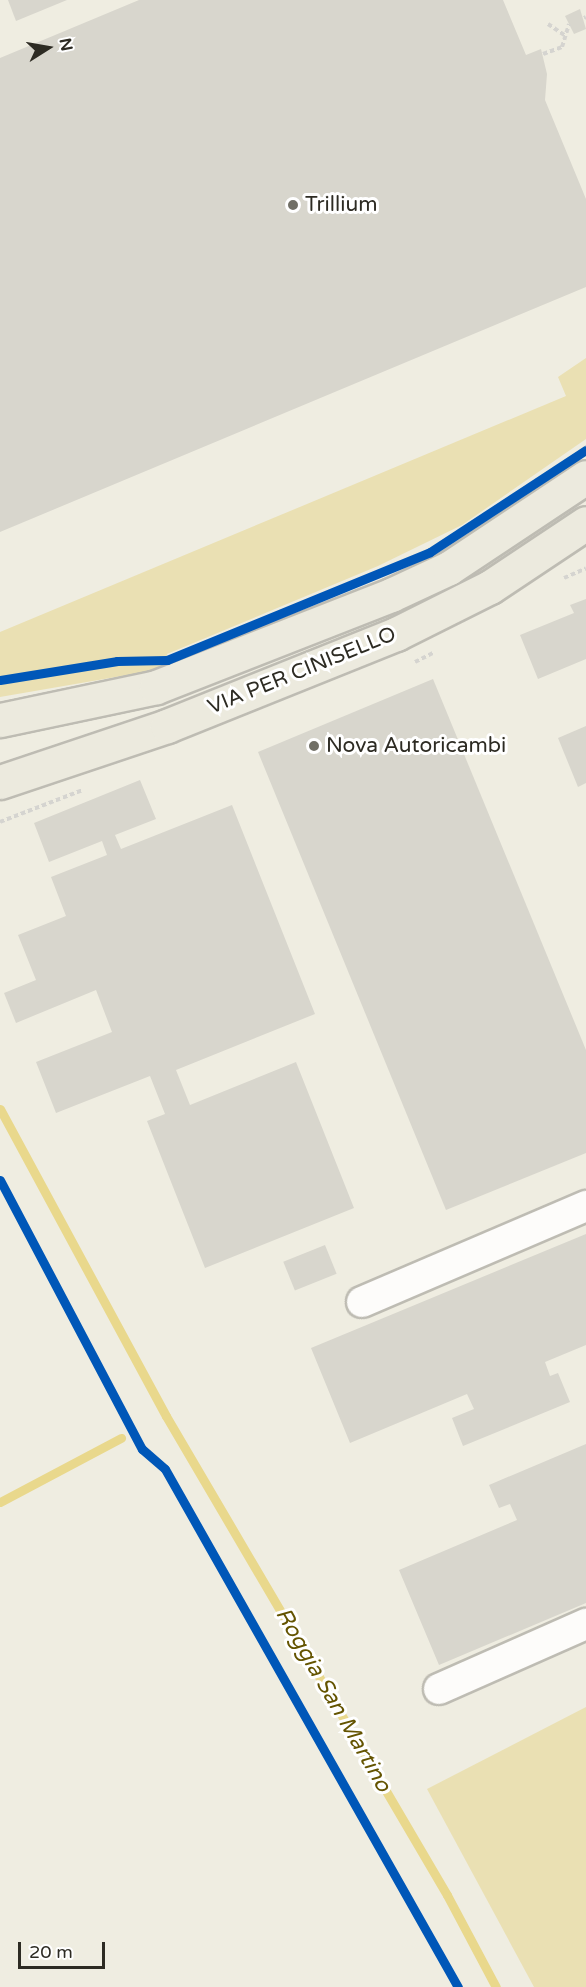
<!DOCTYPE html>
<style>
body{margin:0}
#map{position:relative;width:586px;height:1987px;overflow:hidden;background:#efede1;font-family:"Varela Round",sans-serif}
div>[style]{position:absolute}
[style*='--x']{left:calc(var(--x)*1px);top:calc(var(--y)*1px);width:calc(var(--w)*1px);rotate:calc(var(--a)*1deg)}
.green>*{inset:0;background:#eae0b3}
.stream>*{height:9px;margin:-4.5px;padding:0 4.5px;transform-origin:4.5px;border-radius:4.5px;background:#e9d88c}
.building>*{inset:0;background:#d8d6cd;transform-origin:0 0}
.path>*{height:4px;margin-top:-2px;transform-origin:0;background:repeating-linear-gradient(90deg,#d5d4d0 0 4.5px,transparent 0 7.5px)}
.roads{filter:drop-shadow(2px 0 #bebcb3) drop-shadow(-2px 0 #bebcb3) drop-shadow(0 2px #bebcb3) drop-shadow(0 -2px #bebcb3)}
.minor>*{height:30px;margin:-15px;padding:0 15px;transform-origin:15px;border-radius:15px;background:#fdfcfa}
.major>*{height:33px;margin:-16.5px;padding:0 16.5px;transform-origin:16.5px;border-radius:16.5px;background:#eceade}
.cycleway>*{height:9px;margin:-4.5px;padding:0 4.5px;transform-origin:4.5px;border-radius:4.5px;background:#0057b8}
.dots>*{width:16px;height:16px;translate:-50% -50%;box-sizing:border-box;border:3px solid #fff;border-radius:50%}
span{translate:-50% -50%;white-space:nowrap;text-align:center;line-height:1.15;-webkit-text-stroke:6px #fff;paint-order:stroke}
.poi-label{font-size:21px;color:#2d2b23}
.left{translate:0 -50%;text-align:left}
.street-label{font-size:21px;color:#2d2b23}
.water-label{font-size:22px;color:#645400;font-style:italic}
.north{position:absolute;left:18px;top:18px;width:60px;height:60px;-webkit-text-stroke:4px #fff;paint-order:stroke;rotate:79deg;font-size:16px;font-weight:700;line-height:24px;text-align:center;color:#2d2b23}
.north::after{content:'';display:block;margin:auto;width:21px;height:27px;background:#2d2b23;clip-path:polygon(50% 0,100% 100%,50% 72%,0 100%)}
.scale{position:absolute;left:18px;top:1942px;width:87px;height:27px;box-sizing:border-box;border:3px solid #2d2b23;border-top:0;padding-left:8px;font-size:18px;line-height:21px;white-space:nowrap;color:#2d2b23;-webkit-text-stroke:4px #fff;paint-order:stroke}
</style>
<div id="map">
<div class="green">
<div style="clip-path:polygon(586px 358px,586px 439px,462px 525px,378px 566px,167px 654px,168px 668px,0 697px,0 632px,566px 396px,558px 377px)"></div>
<div style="clip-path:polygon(586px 1707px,586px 1987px,534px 1987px,427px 1789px)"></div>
</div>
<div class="stream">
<div style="--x:0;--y:1109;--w:349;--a:61.6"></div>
<div style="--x:166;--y:1416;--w:555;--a:59.6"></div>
<div style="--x:447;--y:1895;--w:104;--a:62"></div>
<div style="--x:0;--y:1502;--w:137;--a:-27.9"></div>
</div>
<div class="building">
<div style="clip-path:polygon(8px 0,67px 0,16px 21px)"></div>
<div style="clip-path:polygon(139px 0,503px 0,526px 55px,541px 49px,547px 74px,545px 100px,586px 199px,586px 287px,0 532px,0 58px)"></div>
<div style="clip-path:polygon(580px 9px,586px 29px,574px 34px,565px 16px)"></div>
<div style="clip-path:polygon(586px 599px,586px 659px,538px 679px,520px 635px,574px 613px,570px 605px)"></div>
<div style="clip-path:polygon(433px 679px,586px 1050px,586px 1153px,446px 1210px,258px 752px)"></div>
<div style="clip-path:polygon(586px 726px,586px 783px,578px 787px,558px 738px)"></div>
<div style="clip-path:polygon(140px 780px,156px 819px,115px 835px,121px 849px,232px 805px,315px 1014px,176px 1070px,190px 1105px,296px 1062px,354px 1208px,205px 1268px,147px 1121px,165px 1114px,150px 1076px,56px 1113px,36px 1062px,112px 1032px,96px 990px,16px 1023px,4px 993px,36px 980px,18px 935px,66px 916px,51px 877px,107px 855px,102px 841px,49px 862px,34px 823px)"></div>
<div style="clip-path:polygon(586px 1234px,586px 1345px,545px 1362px,550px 1376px,558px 1373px,570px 1402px,463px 1446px,452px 1418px,474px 1409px,467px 1394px,350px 1443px,311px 1348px)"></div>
<div style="left:325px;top:1245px;width:31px;height:45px;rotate:68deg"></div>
<div style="clip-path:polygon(586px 1444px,586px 1603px,439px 1665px,399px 1570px,517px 1520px,510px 1504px,499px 1508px,489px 1485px)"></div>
</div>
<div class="path">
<div style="--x:584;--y:18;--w:2;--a:-27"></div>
<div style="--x:548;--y:24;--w:22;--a:34"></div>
<div style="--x:543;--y:54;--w:20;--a:-20"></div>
<div style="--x:562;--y:47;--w:24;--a:-73"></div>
<div style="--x:564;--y:578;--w:24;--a:-24"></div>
<div style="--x:415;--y:662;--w:20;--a:-27"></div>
<div style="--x:0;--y:822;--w:89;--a:-21.1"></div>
</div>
<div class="roads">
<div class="minor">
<div style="--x:362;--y:1302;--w:244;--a:-23.2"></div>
<div style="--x:439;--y:1689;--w:161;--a:-23.9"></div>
</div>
<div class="major">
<div style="--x:0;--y:720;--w:159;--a:-11.9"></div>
<div style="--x:156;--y:687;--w:252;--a:-21.4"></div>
<div style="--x:391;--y:595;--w:64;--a:-25"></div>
<div style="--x:449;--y:568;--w:164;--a:-33.6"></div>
<div style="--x:0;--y:782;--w:176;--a:-18.5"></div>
<div style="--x:167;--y:726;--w:247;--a:-21.9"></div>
<div style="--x:396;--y:634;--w:105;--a:-26.6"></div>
<div style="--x:490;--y:587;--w:115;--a:-33.7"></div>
</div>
</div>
<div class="cycleway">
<div style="--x:0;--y:680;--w:119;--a:-9.2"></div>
<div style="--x:117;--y:661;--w:50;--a:-1.1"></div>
<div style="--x:167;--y:660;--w:284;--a:-22.3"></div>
<div style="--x:430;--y:552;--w:186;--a:-33.2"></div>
<div style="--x:0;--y:1180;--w:304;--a:62.2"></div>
<div style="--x:142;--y:1449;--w:30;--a:41"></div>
<div style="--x:165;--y:1469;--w:595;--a:60.51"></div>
</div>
<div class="dots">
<div style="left:293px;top:205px;background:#716f66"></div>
<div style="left:314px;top:746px;background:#716f66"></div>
</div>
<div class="poi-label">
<span class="left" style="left:305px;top:205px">Trillium</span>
<span class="left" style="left:326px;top:746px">Nova Autoricambi</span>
</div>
<div class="street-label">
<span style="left:302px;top:671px;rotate:-22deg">VIA PER CINISELLO</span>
</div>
<div class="water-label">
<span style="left:333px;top:1700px;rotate:60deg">Roggia San Martino</span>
</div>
<div class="north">N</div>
<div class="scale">20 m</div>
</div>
